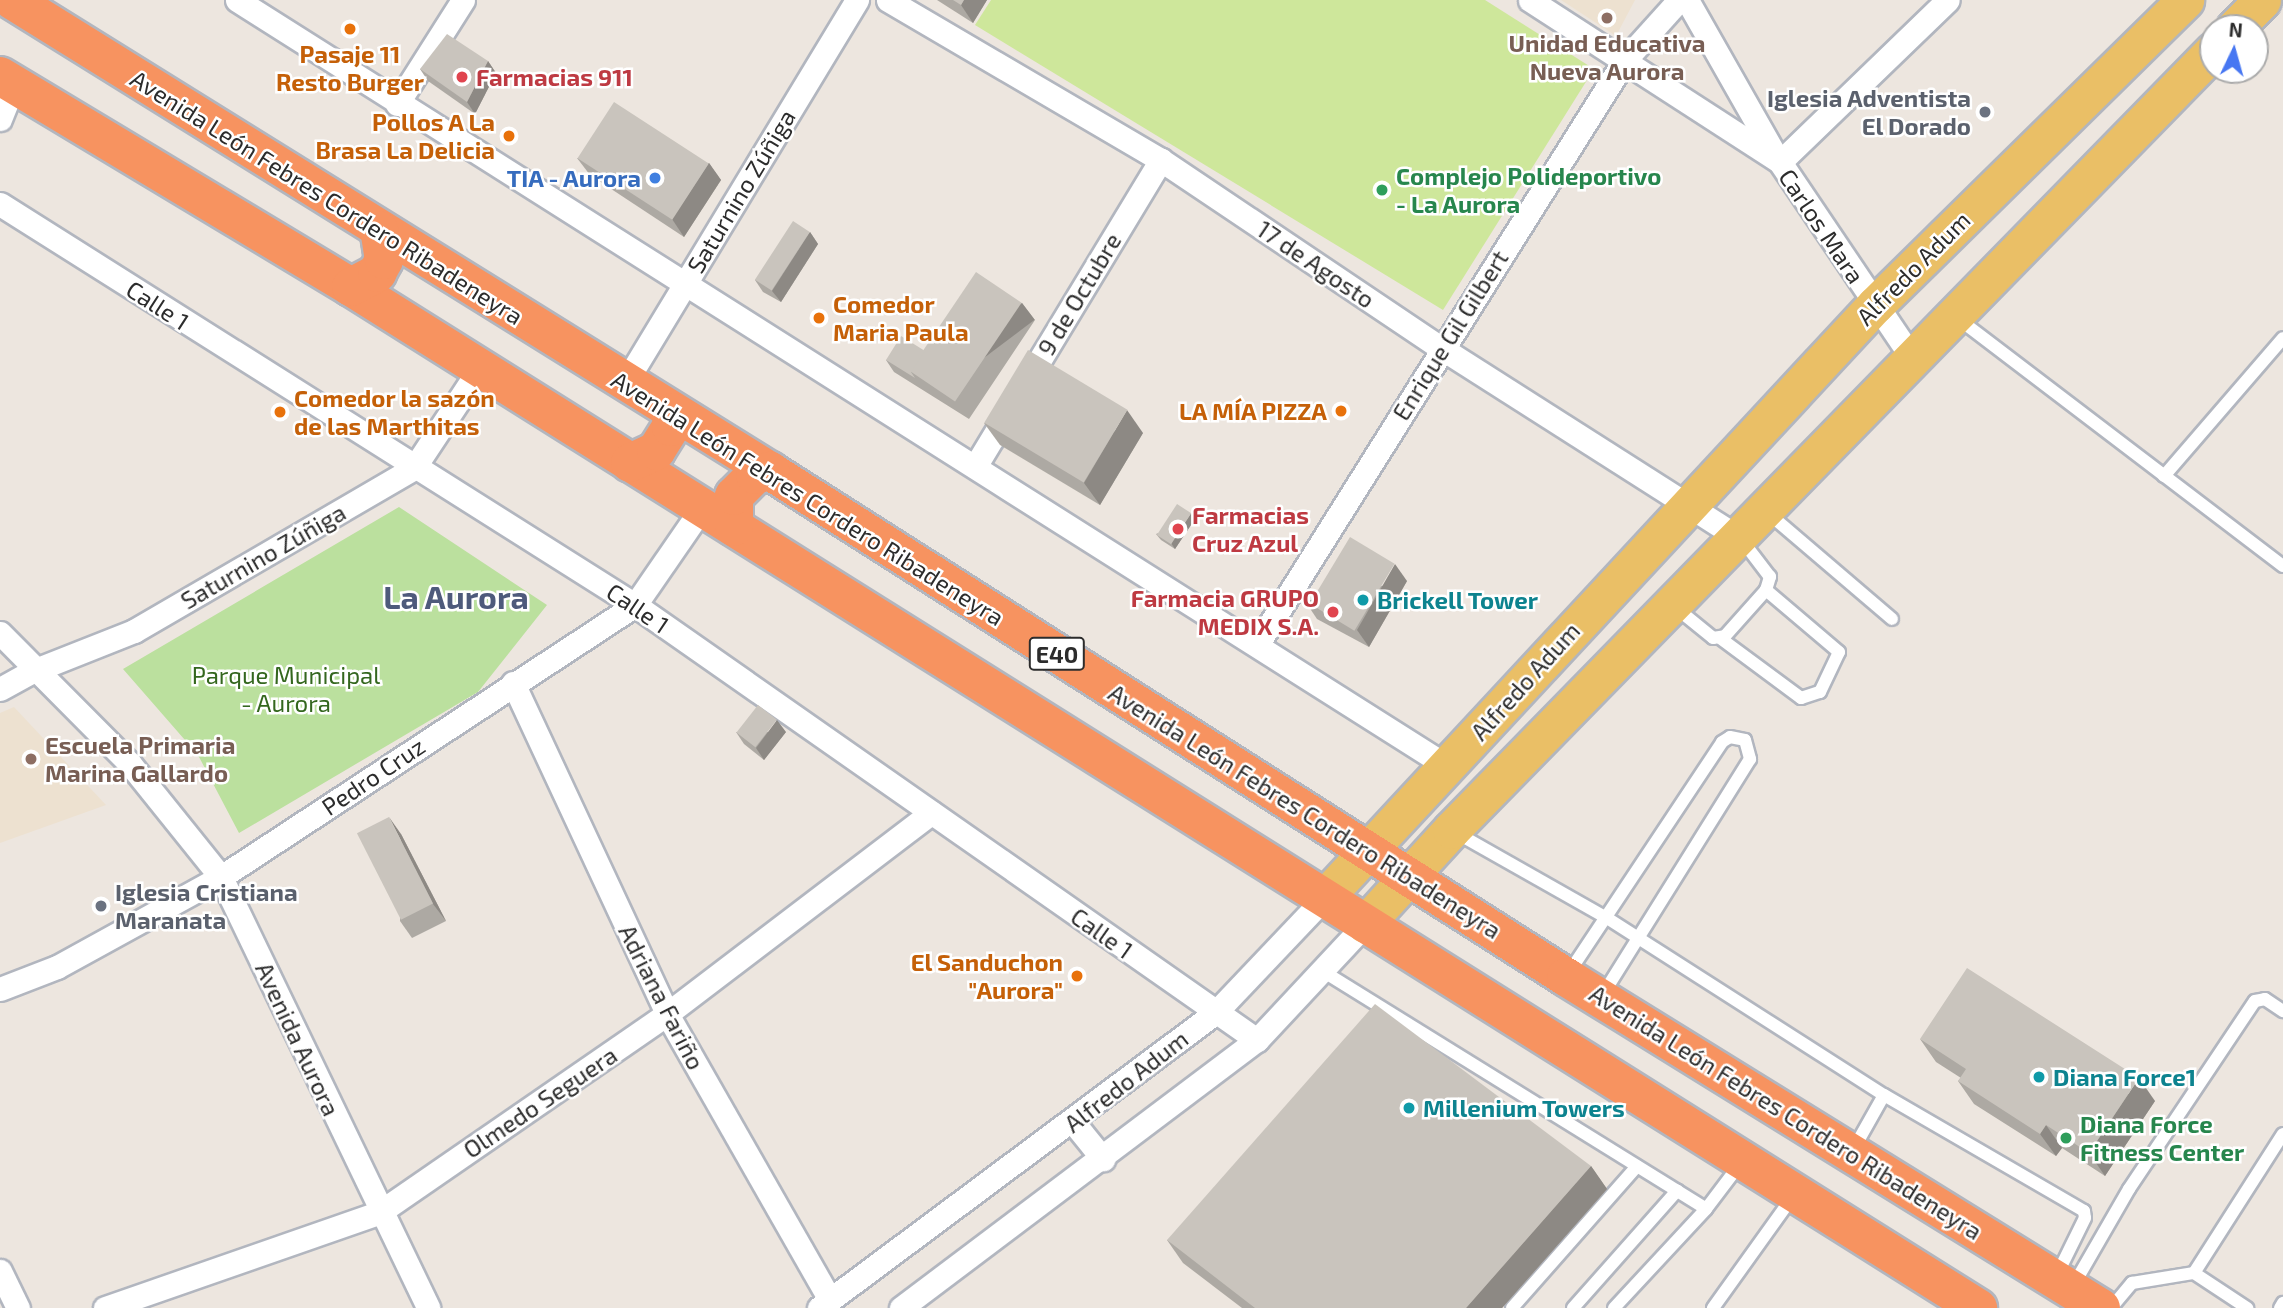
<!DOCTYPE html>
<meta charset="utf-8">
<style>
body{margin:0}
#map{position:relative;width:2283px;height:1308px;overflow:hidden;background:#ede6df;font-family:"Exo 2",sans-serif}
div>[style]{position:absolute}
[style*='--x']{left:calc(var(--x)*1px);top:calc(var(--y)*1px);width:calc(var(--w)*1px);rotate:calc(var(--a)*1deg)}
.education>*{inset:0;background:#ede1d0}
.green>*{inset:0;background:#bbe09e}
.pitch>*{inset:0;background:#cee79b}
.roads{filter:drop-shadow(2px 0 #b2b6bf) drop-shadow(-2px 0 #b2b6bf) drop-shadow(0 2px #b2b6bf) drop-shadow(0 -2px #b2b6bf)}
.lane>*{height:12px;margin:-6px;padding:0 6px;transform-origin:6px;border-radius:6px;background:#fff}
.street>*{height:23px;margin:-11.5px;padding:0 11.5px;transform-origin:11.5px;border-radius:11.5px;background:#fff}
.primary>*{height:37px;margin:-18.5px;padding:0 18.5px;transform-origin:18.5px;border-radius:18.5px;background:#eabf66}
.highway>*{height:38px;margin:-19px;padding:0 19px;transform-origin:19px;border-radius:19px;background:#f79360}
.wall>*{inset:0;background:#ada9a3}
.shaded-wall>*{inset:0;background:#8d8984;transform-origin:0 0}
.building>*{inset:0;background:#c9c4bd;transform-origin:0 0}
.dots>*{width:19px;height:19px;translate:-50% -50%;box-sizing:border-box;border:4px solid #fff;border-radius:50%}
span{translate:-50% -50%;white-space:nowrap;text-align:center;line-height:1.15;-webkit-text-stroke:5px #fff;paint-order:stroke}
.shield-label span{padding:2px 5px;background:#fff;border:2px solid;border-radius:5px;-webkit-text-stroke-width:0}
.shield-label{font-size:23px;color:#2c2c2c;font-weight:700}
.education-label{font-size:24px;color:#785e54;font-weight:700}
.left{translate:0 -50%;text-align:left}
.food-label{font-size:24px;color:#c56008;font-weight:700}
.right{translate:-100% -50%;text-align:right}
.health-label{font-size:24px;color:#be3a42;font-weight:700}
.worship-label{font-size:24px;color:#5b616d;font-weight:700}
.leisure-label{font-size:24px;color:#27864d;font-weight:700}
.shop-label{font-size:24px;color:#366cbe;font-weight:700}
.street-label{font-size:24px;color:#2c2c2c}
.culture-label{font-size:24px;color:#0d838f;font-weight:700}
.park-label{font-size:24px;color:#34671e}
.district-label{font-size:32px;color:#4e5a7b;font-weight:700}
.north{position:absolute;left:2199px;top:14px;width:70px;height:70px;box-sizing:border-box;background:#fff;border:2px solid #ababab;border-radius:50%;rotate:5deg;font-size:19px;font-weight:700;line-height:28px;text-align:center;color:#2c2c2c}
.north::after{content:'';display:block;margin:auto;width:24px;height:32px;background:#4777f2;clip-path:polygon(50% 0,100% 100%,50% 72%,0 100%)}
</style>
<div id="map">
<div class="education">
<div style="clip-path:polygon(1561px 0,1635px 0,1616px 36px)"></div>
<div style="clip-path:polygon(14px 707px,106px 805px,0 843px,0 713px)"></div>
</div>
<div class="green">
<div style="clip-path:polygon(399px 507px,547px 605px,478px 692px,239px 833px,198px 755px,123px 669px)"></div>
</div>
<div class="pitch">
<div style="clip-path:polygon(991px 0,1485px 0,1594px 69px,1443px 310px,975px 25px)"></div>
</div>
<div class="roads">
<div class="lane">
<div style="--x:1956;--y:317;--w:411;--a:37.3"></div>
<div style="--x:2164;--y:476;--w:182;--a:-49.2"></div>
<div style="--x:1768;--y:513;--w:163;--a:40.5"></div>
<div style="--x:1675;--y:607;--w:49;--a:39.2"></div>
<div style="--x:1713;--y:638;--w:12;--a:-9"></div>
<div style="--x:1725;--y:636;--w:62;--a:-48.3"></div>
<div style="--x:1766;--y:590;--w:14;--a:-73"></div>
<div style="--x:1770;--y:577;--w:48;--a:-127.3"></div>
<div style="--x:1720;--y:638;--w:101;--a:36.5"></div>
<div style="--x:1801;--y:698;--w:20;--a:-18"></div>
<div style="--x:1820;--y:692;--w:44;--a:-64.6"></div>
<div style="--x:1839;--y:652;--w:96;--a:-139.7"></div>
<div style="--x:1453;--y:831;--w:177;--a:29.5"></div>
<div style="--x:1607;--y:918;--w:329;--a:32.6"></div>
<div style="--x:1884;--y:1095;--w:231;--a:30.1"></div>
<div style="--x:2084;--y:1211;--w:7;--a:82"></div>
<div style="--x:2085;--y:1218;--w:64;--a:116.2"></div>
<div style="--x:1321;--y:970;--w:453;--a:31.8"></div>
<div style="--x:1568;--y:974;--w:278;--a:-56.4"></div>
<div style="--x:1722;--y:742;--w:9;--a:-32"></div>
<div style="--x:1730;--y:737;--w:15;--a:11"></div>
<div style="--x:1745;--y:740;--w:20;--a:75"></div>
<div style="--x:1750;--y:759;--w:277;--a:122"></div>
<div style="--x:1853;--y:1150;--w:63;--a:-60.6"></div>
<div style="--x:2194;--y:1273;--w:165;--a:-57.4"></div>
<div style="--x:2073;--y:1286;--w:112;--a:-60"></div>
<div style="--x:2129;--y:1189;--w:226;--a:-56.2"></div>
<div style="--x:2255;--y:1001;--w:10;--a:-11"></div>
<div style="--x:2265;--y:999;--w:22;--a:34"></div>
<div style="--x:1512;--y:1308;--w:189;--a:-48.6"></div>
<div style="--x:1573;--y:1308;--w:157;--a:-48.4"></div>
<div style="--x:1614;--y:1308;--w:135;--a:-47.1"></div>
<div style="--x:1706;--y:1209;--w:56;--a:-52.9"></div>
<div style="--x:1713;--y:1308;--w:139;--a:-54.4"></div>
<div style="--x:2111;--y:1308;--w:33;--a:-50"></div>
<div style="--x:2132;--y:1283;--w:63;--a:-9.2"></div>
<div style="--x:2194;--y:1273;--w:64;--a:33.4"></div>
<div style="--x:2280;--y:1308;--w:6;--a:-59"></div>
</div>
<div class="street">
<div style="--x:237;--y:0;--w:1432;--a:32.34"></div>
<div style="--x:888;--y:0;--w:316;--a:30.4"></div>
<div style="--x:1161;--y:160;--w:337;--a:33.9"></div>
<div style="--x:1441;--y:348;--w:352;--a:32.5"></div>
<div style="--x:1530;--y:0;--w:298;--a:32.9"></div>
<div style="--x:1780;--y:162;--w:240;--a:56"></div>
<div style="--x:1687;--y:0;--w:184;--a:60.4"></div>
<div style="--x:397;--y:104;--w:123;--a:-57.6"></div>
<div style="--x:0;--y:119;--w:37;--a:-68"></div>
<div style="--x:1780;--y:162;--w:233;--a:-44"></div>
<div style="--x:0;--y:204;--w:751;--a:32.27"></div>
<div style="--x:635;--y:605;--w:759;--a:34.97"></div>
<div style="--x:625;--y:383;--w:448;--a:-58.8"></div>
<div style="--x:976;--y:465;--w:357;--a:-58.8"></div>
<div style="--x:0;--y:633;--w:185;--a:45.2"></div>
<div style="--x:130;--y:764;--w:145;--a:51.2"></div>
<div style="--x:221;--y:877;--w:478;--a:64.3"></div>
<div style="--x:1257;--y:645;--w:690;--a:-57.85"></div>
<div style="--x:1624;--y:61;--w:82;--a:-48"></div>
<div style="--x:513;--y:683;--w:365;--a:65"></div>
<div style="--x:667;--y:1014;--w:329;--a:60.3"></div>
<div style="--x:0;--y:689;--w:38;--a:-29"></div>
<div style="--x:33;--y:671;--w:109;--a:-21.6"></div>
<div style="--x:134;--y:631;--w:324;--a:-30.2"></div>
<div style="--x:414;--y:468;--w:120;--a:-56.6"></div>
<div style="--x:0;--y:989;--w:61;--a:-21.1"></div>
<div style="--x:57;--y:967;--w:187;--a:-28.8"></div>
<div style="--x:221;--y:877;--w:495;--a:-33.3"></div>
<div style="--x:635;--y:605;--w:118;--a:-55.4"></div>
<div style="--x:1073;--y:1122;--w:48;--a:51"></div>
<div style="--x:0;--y:1271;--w:41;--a:64.1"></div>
<div style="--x:105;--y:1308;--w:291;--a:-19.2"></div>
<div style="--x:380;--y:1212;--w:349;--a:-34.6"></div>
<div style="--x:667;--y:1014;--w:332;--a:-37.3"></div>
<div style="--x:819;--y:1308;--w:495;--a:-36.7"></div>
<div style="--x:1216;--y:1012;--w:158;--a:-46.5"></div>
<div style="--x:901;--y:1308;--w:446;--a:-37"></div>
<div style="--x:1257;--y:1040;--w:158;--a:-47"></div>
</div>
<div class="primary">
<div style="--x:2235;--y:28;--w:39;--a:-46"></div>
<div style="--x:1325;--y:897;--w:808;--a:-47.11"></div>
<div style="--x:1875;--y:305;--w:435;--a:-44.5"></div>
<div style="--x:1365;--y:924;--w:127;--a:-47.5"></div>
<div style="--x:1451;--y:830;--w:1090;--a:-45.63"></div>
</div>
<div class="highway">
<div style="--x:12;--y:0;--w:892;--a:31.86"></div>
<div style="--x:770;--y:471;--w:943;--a:32.44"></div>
<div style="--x:1566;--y:977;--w:629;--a:31.74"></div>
<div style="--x:0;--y:76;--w:410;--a:31"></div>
<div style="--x:351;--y:287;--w:1921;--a:32.11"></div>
<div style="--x:351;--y:287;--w:30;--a:-28"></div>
<div style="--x:377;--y:273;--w:15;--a:-62"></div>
<div style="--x:384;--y:260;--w:30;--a:-99"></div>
<div style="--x:630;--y:463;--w:29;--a:-25"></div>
<div style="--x:656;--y:451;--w:28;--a:-58"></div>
<div style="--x:671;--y:427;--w:15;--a:-86"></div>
<div style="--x:734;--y:527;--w:31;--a:-90"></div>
<div style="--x:734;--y:496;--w:30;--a:-45"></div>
<div style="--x:755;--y:475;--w:16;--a:-15"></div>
</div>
</div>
<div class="wall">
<div style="clip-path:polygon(937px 0,987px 0,973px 23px)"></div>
<div style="clip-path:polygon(488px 61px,496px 73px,475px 114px,428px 81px,420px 69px)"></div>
<div style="clip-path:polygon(577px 158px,709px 163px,721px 180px,684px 237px,590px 175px)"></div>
<div style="clip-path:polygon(810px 232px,818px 244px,781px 302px,763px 292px,755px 280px)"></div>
<div style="clip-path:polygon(1022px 303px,1035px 320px,969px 419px,894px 372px,886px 360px,925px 351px)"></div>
<div style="clip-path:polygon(984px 423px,1143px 433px,1100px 505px,1000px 445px)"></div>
<div style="clip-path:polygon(1195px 519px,1175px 549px,1161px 540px,1156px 534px)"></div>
<div style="clip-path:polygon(1407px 581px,1369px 647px,1317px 619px,1305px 601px)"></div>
<div style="clip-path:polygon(736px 732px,786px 732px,764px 760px,744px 744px)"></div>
<div style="clip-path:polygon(401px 834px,446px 921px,412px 938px,400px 921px)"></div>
<div style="clip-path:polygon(1920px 1039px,2155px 1101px,2105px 1176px,2062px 1148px,2056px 1156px,1974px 1104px,1958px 1081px,1961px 1078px,1936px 1062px)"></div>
<div style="clip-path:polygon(1591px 1166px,1607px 1189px,1502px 1308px,1242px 1308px,1183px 1263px,1167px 1240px)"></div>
</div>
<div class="shaded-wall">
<div style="clip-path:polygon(964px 0,987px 0,973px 23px,961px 5px)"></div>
<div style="clip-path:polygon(488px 61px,496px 73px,475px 114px,467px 102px)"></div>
<div style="clip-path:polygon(709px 163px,721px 180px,684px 237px,672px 219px)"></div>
<div style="clip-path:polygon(810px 232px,818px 244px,781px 302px,772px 291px)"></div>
<div style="left:1022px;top:303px;width:21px;height:118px;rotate:53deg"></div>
<div style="clip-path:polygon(1127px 410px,1143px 433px,1100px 505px,1084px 483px)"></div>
<div style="clip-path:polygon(1191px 513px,1195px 519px,1175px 549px,1171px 543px)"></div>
<div style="clip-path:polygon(1395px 564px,1407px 581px,1369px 647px,1357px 630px)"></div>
<div style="clip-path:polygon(777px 720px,786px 732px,764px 760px,756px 748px)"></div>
<div style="clip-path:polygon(389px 817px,401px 834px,446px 921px,433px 904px)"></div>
<div style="clip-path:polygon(2139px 1078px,2155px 1101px,2105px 1176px,2089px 1153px)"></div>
<div style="clip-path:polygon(2046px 1125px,2062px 1148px,2056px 1156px,2040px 1134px)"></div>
<div style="clip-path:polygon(1591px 1166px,1607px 1189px,1502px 1308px,1466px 1308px)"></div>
</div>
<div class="building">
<div style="clip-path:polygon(953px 0,964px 0,961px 5px)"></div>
<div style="clip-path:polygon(447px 34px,488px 61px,467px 102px,420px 69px)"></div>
<div style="left:614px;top:102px;width:113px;height:67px;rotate:33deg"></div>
<div style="left:793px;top:221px;width:20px;height:70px;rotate:33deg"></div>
<div style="left:976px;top:272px;width:55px;height:119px;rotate:34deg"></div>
<div style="clip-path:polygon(901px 336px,925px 351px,911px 372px,915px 378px,886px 360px)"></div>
<div style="left:1028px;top:350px;width:116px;height:85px;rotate:31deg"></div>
<div style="left:1177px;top:504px;width:17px;height:37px;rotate:33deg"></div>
<div style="left:1350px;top:537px;width:52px;height:78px;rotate:31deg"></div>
<div style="left:758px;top:705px;width:24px;height:35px;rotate:38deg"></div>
<div style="left:389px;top:817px;width:97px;height:36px;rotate:63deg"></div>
<div style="clip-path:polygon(1967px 968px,2139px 1078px,2089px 1153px,2046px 1125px,2040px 1134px,1958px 1081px,1966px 1069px,1920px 1039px)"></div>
<div style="clip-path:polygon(1375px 1004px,1591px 1166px,1466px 1308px,1255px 1308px,1167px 1240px)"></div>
</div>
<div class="dots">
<div style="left:1607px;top:18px;background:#8d6e63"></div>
<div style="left:350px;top:29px;background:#e8710a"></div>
<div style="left:462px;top:77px;background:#e0444e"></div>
<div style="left:1985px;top:112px;background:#6b7280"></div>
<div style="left:509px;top:136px;background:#e8710a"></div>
<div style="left:655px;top:178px;background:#3f7fe0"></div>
<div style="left:1382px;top:190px;background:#2e9e5b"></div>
<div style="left:819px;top:318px;background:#e8710a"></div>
<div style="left:1341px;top:411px;background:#e8710a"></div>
<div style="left:280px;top:412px;background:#e8710a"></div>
<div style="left:1178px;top:529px;background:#e0444e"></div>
<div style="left:1363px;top:600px;background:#0f9aa8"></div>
<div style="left:1333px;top:612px;background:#e0444e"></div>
<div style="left:31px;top:759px;background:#8d6e63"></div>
<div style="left:101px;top:906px;background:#6b7280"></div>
<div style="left:1077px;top:976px;background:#e8710a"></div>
<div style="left:2039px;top:1077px;background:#0f9aa8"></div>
<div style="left:1409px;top:1108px;background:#0f9aa8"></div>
<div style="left:2066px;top:1138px;background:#2e9e5b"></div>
</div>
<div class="shield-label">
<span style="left:1057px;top:654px">E40</span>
</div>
<div class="education-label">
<span style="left:1607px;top:57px">Unidad Educativa<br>Nueva Aurora</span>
<span class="left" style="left:45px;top:759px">Escuela Primaria<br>Marina Gallardo</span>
</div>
<div class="food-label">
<span style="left:350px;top:68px">Pasaje 11<br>Resto Burger</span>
<span class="right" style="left:495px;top:136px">Pollos A La<br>Brasa La Delicia</span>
<span class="left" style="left:833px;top:318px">Comedor<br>Maria Paula</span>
<span class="left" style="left:294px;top:412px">Comedor la sazón<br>de las Marthitas</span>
<span class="right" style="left:1327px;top:411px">LA MÍA PIZZA</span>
<span class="right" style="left:1063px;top:976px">El Sanduchon<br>"Aurora"</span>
</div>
<div class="health-label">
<span class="left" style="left:476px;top:77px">Farmacias 911</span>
<span class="left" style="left:1192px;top:529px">Farmacias<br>Cruz Azul</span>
<span class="right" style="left:1319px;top:612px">Farmacia GRUPO<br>MEDIX S.A.</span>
</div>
<div class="worship-label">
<span class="right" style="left:1971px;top:112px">Iglesia Adventista<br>El Dorado</span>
<span class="left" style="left:115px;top:906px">Iglesia Cristiana<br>Maranata</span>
</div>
<div class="leisure-label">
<span class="left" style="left:1396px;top:190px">Complejo Polideportivo<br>- La Aurora</span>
<span class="left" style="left:2080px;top:1138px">Diana Force<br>Fitness Center</span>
</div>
<div class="shop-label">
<span class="right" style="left:641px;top:178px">TIA - Aurora</span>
</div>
<div class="street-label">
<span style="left:741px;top:191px;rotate:-59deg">Saturnino Zúñiga</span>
<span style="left:327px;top:197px;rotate:32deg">Avenida León Febres Cordero Ribadeneyra</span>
<span style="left:1822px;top:226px;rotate:56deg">Carlos Mara</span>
<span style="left:1316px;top:264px;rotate:34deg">17 de Agosto</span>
<span style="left:1913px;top:268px;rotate:-45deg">Alfredo Adum</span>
<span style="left:1079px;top:294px;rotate:-59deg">9 de Octubre</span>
<span style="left:158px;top:305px;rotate:33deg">Calle 1</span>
<span style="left:1450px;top:335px;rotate:-58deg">Enrique Gil Gilbert</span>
<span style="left:808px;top:498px;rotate:32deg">Avenida León Febres Cordero Ribadeneyra</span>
<span style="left:263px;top:556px;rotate:-30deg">Saturnino Zúñiga</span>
<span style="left:638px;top:608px;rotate:34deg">Calle 1</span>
<span style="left:1525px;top:681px;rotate:-48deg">Alfredo Adum</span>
<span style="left:373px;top:776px;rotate:-34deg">Pedro Cruz</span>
<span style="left:1305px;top:811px;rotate:32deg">Avenida León Febres Cordero Ribadeneyra</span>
<span style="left:1102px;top:933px;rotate:35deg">Calle 1</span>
<span style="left:662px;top:997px;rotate:63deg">Adriana Fariño</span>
<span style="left:298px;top:1039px;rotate:65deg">Avenida Aurora</span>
<span style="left:1126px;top:1081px;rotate:-38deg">Alfredo Adum</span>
<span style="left:540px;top:1102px;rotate:-34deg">Olmedo Seguera</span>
<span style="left:1786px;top:1112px;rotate:32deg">Avenida León Febres Cordero Ribadeneyra</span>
</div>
<div class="culture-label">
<span class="left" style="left:1377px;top:600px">Brickell Tower</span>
<span class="left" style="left:2053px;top:1077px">Diana Force1</span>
<span class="left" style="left:1423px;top:1108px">Millenium Towers</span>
</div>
<div class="park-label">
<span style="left:286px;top:689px">Parque Municipal<br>- Aurora</span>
</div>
<div class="district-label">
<span style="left:456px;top:596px">La Aurora</span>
</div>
<div class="north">N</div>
</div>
